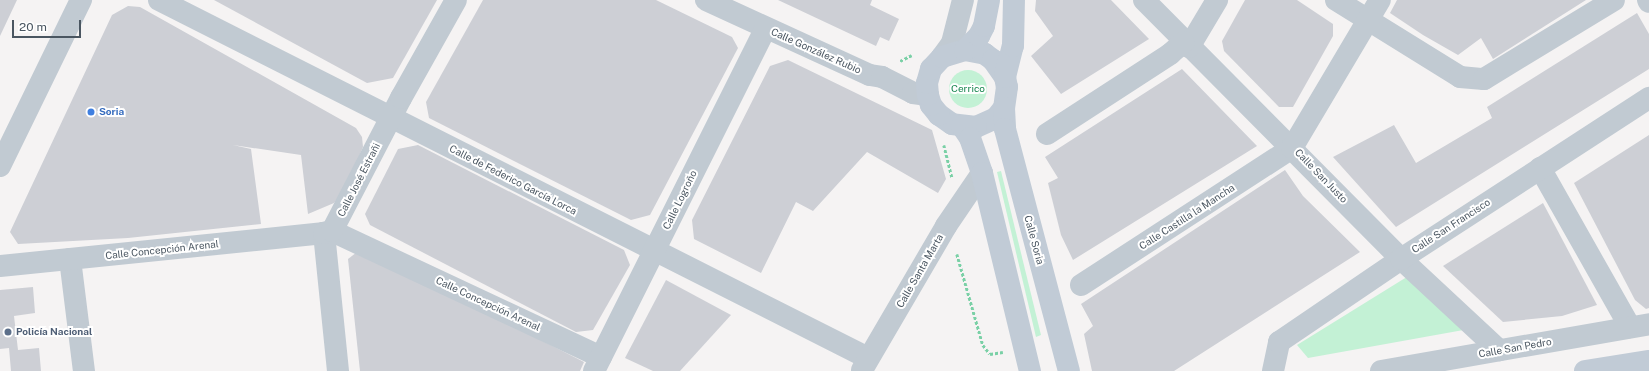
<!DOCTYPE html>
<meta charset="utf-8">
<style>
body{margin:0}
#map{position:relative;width:1649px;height:371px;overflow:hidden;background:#f5f3f3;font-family:"Public Sans",sans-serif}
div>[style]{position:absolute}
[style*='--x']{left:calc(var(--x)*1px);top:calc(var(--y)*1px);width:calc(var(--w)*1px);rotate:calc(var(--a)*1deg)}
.green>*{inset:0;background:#c3f1d5}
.round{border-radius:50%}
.building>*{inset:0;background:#cdcfd5}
.path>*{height:2.5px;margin-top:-1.25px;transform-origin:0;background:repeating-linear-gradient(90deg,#7ad0a6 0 3px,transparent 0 5px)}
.street>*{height:22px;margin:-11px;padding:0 11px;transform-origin:11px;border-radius:11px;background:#c1cad2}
.secondary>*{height:22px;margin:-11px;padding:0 11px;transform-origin:11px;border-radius:11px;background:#c1cbd6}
.dots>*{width:11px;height:11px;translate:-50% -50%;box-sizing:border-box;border:2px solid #fff;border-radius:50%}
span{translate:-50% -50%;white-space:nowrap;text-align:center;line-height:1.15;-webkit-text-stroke:4px #fff;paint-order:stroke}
.street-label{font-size:10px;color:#4a5661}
.park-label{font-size:10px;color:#17864f}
.shop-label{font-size:10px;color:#366cbe;font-weight:700}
.left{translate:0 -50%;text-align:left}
.service-label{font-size:10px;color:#4e5e75;font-weight:700}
.scale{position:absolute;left:12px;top:20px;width:69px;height:18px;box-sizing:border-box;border:2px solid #4a5661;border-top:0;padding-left:5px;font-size:12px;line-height:14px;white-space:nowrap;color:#4a5661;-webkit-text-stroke:3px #fff;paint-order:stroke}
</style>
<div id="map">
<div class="green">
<div class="round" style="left:949px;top:70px;width:38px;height:38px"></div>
<div style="clip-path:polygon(1001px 171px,1041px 335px,1036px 337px,997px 172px)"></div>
<div style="clip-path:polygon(1410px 275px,1469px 329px,1308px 358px,1297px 345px)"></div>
</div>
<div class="building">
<div style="clip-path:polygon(0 0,17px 0,0 36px)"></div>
<div style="clip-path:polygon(214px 0,437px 0,393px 78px,367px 83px)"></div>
<div style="clip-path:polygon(483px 0,656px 0,732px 37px,738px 48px,650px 215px,631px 220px,429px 118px,426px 102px)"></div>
<div style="clip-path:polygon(778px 0,872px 0,870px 5px,899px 19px,889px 41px,880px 37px,876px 46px)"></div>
<div style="clip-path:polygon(1036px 0,1111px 0,1149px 39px,1061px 94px,1031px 56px,1053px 36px,1035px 11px)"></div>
<div style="clip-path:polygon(1245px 0,1297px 0,1333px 24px,1333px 36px,1293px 107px,1279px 107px,1224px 51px,1222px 41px)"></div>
<div style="clip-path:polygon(1397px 0,1586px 0,1493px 59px,1481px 38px,1458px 55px,1423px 35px,1390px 13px)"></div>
<div style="clip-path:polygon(128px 6px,140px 7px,356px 128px,362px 137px,363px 147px,345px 189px,334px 203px,308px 214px,301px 155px,233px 145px,251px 149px,261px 224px,128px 238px,18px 244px,10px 232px,17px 217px,112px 15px)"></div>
<div style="clip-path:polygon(1637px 13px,1649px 34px,1649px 69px,1396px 227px,1333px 157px,1394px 125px,1416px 163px,1492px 118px,1487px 107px)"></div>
<div style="clip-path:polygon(788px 60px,932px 130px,946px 179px,938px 193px,867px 152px,813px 211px,796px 202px,761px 273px,694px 239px,692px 220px,770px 66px)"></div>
<div style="clip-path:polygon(1182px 69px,1257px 146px,1073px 260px,1061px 235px,1048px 183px,1058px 178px,1045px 157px)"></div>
<div style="clip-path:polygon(1649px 135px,1649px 308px,1646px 309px,1635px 300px,1574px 183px)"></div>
<div style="clip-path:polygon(418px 145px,624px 250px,630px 265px,593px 330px,576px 332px,370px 225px,365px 214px,398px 149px)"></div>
<div style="clip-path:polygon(1285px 170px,1303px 196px,1360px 252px,1174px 371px,1092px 371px,1084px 334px,1093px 326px,1081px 304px)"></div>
<div style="clip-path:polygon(1543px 203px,1597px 305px,1562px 316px,1503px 322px,1443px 266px)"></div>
<div style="clip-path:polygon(361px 249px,584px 362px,580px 371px,360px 371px,348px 259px)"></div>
<div style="clip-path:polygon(666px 280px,731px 315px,680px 371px,653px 371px,625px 358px)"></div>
<div style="clip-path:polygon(33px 287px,35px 313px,14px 316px,18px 350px,39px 348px,41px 371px,11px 371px,9px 348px,0 349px,0 290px)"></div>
</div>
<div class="path">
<div style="--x:900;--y:61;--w:13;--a:-27"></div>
<div style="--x:944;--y:145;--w:33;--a:76"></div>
<div style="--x:957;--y:254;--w:95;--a:74.1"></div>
<div style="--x:983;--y:345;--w:11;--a:52"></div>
<div style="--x:990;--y:354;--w:13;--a:-9"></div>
</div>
<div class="street">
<div style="--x:159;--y:0;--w:794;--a:26.79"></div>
<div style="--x:706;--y:0;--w:180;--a:24.6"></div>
<div style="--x:870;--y:75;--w:12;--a:9"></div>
<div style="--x:882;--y:77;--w:35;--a:27"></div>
<div style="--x:913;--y:93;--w:15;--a:8"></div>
<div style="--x:1144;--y:0;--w:365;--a:45.2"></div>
<div style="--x:1401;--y:259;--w:134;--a:42.9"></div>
<div style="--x:1336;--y:0;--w:146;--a:31.8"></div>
<div style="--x:1460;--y:77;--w:24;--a:5"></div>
<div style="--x:1484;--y:79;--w:152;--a:-31.3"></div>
<div style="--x:1648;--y:0;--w:2;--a:63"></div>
<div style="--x:1189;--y:47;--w:55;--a:-59.2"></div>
<div style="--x:942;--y:57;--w:17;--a:-54"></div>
<div style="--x:952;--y:43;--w:44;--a:-75.7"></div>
<div style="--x:1047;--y:134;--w:147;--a:-33"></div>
<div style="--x:1170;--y:54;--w:18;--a:-41"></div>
<div style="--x:0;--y:166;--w:185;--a:-64"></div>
<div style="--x:1540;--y:168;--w:183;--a:60.5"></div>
<div style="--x:332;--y:231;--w:297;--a:25.1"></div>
<div style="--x:70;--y:259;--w:113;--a:82.9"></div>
<div style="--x:0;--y:266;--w:326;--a:-5.8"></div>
<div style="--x:1081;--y:285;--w:252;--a:-33"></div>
<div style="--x:1292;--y:148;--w:172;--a:-59.3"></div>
<div style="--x:862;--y:370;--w:167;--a:-59.7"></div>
<div style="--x:946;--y:226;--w:64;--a:-55.8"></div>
<div style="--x:338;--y:371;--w:139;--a:-95.8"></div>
<div style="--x:324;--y:233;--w:8;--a:-14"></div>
<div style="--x:332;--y:231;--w:150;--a:-62.6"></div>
<div style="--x:401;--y:98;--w:112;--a:-60.7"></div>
<div style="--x:594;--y:371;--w:382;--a:-63.4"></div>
<div style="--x:1273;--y:371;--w:30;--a:-78"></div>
<div style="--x:1279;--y:342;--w:148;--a:-34.2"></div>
<div style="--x:1401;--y:259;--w:296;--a:-33"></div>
<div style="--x:1381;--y:371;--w:272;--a:-9.9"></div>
</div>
<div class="secondary">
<div style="--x:965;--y:50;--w:20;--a:11"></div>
<div style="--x:985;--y:54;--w:10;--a:37"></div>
<div style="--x:993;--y:60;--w:21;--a:55"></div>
<div style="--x:1005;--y:77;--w:10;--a:79"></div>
<div style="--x:1007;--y:87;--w:21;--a:98"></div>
<div style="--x:1004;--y:108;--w:13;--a:129"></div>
<div style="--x:996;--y:118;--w:22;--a:156"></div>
<div style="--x:976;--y:127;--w:24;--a:-173"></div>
<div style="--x:952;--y:124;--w:16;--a:-145"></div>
<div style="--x:939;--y:115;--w:13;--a:-129"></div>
<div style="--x:931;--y:105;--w:10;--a:-107"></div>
<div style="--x:928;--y:95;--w:12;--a:-95"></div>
<div style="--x:927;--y:83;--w:15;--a:-74"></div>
<div style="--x:931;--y:69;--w:16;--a:-47"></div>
<div style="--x:942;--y:57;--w:24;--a:-17"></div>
<div style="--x:965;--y:50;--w:20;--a:-45"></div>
<div style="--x:979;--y:36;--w:11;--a:-63"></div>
<div style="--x:984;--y:26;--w:26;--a:-79"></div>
<div style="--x:1005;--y:77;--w:32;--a:-76"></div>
<div style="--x:1013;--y:46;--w:46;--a:-88.8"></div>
<div style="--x:1004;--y:108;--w:21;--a:87"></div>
<div style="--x:1005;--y:129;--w:250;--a:75.2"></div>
<div style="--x:962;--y:126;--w:14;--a:56"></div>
<div style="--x:970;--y:138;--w:37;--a:71"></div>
<div style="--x:982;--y:173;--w:204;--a:76.4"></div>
<div style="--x:1585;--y:371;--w:65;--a:-8.9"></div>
</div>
<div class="dots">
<div style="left:91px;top:112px;background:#3f7fe0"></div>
<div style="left:8px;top:332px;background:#5c6f8a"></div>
</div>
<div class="street-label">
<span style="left:816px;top:51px;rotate:24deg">Calle González Rubio</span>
<span style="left:1321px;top:176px;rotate:46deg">Calle San Justo</span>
<span style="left:359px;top:180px;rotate:-63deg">Calle José Estrañi</span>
<span style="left:513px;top:180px;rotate:27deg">Calle de Federico García Lorca</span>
<span style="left:680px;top:200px;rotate:-64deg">Calle Logroño</span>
<span style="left:1187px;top:217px;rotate:-33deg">Calle Castilla la Mancha</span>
<span style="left:1451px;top:226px;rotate:-33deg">Calle San Francisco</span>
<span style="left:1034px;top:240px;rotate:75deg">Calle Soria</span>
<span style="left:162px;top:250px;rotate:-6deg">Calle Concepción Arenal</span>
<span style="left:920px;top:271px;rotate:-60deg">Calle Santa Marta</span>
<span style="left:488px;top:304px;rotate:25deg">Calle Concepción Arenal</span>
<span style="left:1515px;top:348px;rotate:-10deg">Calle San Pedro</span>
</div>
<div class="park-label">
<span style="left:968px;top:89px">Cerrico</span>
</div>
<div class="shop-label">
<span class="left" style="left:99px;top:112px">Soria</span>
</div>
<div class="service-label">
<span class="left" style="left:16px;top:332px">Policía Nacional</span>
</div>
<div class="scale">20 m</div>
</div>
